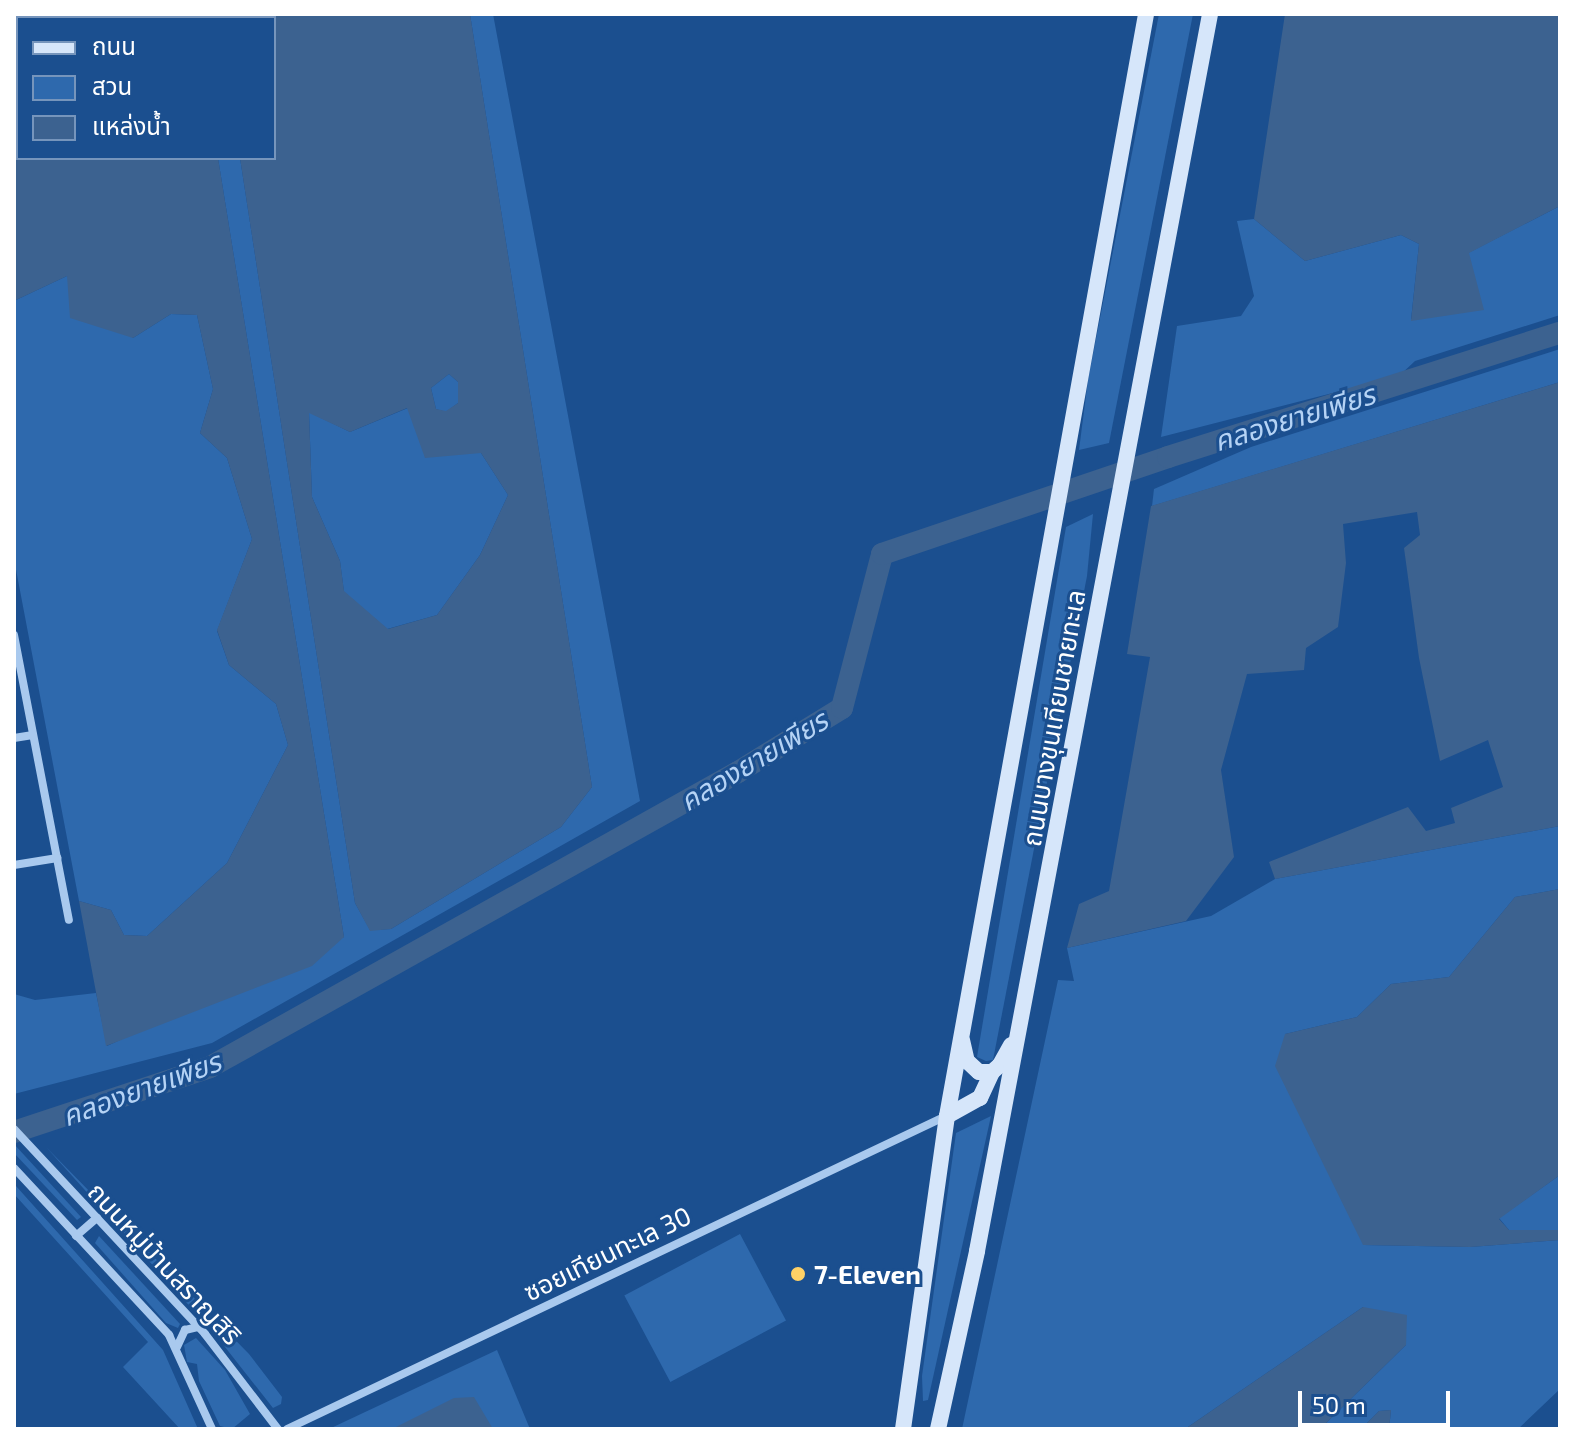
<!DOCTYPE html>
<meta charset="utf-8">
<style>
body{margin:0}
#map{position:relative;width:1574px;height:1443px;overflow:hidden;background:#1b4f8f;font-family:"Exo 2","Noto Sans Thai",sans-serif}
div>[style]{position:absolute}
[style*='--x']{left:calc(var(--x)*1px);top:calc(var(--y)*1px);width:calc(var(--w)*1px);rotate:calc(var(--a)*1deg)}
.green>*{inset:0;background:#2e69ad;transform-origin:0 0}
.water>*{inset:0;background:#3c6290}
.canal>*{height:22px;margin:-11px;padding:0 11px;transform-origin:11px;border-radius:11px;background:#3c6290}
.street>*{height:8px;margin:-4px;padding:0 4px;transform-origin:4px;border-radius:4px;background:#a9c9ee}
.secondary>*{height:16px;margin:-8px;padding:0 8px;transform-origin:8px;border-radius:8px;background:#d6e6fa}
.dots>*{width:22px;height:22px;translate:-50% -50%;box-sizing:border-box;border:4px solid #1b4f8f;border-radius:50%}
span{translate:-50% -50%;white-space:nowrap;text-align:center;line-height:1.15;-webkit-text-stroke:6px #1b4f8f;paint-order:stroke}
.street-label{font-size:26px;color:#fff}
.poi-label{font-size:26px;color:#fff;font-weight:700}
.left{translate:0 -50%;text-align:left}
.water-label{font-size:28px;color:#b5d3f5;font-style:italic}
.frame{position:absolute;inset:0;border:16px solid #fff;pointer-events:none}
.legend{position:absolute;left:16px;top:16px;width:260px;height:144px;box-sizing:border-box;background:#1b4f8f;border:2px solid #7695bc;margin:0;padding:10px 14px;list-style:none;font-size:24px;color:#fff}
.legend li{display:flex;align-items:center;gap:16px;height:40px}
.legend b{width:40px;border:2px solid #7695bc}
.scale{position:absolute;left:1298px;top:1391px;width:152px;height:36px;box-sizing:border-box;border:4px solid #fff;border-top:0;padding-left:10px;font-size:24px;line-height:28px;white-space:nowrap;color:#fff;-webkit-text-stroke:6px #1b4f8f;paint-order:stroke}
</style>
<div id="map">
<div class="green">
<div style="clip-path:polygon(14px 14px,147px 14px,18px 18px,18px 78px)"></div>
<div style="clip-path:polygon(470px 14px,493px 14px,640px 801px,212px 1043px,14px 1094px,14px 994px,35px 1000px,96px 993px,107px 1046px,344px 937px,218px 158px,240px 158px,355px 903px,370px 930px,391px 929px,561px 827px,592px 787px)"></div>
<div style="clip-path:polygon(1159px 14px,1193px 14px,1109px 443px,1079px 450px,1088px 380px)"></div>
<div style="clip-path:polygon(1560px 206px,1560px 315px,1415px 361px,1399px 376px,1161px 437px,1177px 326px,1241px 316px,1254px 296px,1237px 221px,1254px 219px,1305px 261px,1401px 235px,1419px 244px,1411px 320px,1468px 253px)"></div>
<div style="clip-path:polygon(67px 276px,133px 338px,171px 314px,197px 315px,213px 389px,200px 433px,227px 458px,252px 539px,217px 631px,229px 665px,276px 704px,288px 745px,227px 863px,147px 936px,124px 935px,111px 910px,79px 901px,14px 559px,14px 309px,16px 300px)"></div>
<div style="clip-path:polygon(1560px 349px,1560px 382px,1152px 506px,1154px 489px,1251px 447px)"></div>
<div style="clip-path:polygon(449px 374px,458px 382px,458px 403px,446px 412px,436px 409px,431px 388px)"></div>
<div style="clip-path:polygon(408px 408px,481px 453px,508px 495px,480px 555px,437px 615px,387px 629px,344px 592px,340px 561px,312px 497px,309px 412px,350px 432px)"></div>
<div style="clip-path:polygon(1093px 514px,1087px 576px,993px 1060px,986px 1061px,977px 1057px,1066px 527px)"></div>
<div style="clip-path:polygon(1560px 826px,1560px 889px,1515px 897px,1449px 977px,1391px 984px,1357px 1017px,1285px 1034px,1364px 1245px,1470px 1247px,1560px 1240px,1560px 1389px,1518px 1429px,1389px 1429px,1391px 1410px,1379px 1411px,1361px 1429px,1320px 1429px,1406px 1345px,1363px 1307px,1185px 1429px,962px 1429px,1058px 980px,1074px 981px,1067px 948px,1211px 916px,1275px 879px)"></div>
<div style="clip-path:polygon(991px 1116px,928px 1400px,923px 1401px,922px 1376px,956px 1133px)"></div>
<div style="clip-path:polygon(14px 1144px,81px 1217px,77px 1220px,14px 1153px)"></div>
<div style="clip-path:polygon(46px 1147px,249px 1354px,282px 1397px,281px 1404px,273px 1408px,214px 1333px)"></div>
<div style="clip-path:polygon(1560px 1175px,1560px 1230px,1509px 1230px,1499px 1218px)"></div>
<div style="clip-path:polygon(16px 1186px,163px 1350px,198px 1429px,180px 1429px,123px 1367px,148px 1342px,14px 1194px)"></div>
<div style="left:740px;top:1234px;width:98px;height:131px;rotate:62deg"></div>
<div style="clip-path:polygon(99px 1236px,180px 1324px,178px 1328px,166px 1323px,95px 1243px)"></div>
<div style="clip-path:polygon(196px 1338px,225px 1370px,250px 1414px,232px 1429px,220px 1426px,199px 1381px,197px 1364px,187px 1362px,184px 1345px)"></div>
<div style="clip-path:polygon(497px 1350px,530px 1429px,329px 1429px)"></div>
</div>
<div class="water">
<div style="clip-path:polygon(evenodd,217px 14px,470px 14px,592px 787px,561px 827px,391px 929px,370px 931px,355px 903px,240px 158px,274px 158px,274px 18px,217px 14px,449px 374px,458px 382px,458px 403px,446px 411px,436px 409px,431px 388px,449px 374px,217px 14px,407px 408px,425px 458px,481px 453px,508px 495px,480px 555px,437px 615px,388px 629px,344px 591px,340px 561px,312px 497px,309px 413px,350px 432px,407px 408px)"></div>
<div style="clip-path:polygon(1285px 14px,1560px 14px,1560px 206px,1469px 253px,1484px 310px,1411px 321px,1419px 244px,1401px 235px,1305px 261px,1254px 219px)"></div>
<div style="clip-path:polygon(14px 77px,18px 158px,218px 158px,344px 937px,312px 966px,106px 1046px,79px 901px,111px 910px,124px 935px,147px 936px,227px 863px,288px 745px,276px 704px,229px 665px,217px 630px,252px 539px,227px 458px,200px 433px,213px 389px,197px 315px,171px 314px,133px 338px,70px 318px,67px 276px,16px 300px,14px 309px)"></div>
<div style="clip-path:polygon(1560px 382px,1560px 826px,1275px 879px,1269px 862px,1408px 807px,1426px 831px,1455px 823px,1451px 808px,1503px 787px,1488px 740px,1440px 761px,1419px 658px,1404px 548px,1420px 535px,1417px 512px,1343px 524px,1346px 563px,1338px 627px,1306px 648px,1304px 670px,1247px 674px,1221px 770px,1234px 857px,1186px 921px,1067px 948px,1079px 904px,1109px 891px,1150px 657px,1127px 654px,1151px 506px)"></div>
<div style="clip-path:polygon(1560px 889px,1560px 1175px,1499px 1219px,1509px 1230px,1560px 1230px,1560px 1240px,1470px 1247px,1363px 1245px,1275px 1066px,1285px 1034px,1357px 1017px,1391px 984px,1449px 977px,1515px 897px)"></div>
<div style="clip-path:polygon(1363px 1307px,1407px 1315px,1406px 1345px,1320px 1429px,1185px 1429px)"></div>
<div style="clip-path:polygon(474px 1397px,493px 1429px,392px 1429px,454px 1398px)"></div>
<div style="clip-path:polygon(1391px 1410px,1389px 1429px,1361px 1429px,1379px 1411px)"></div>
</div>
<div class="canal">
<div style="--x:14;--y:1132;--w:206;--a:-18.3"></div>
<div style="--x:210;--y:1067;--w:605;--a:-29.19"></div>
<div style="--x:738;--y:772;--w:122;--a:-31.6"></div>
<div style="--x:842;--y:708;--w:159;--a:-75.4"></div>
<div style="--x:882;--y:554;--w:302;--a:-18.7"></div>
<div style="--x:1168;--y:457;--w:411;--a:-17.6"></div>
</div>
<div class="street">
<div style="--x:14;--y:635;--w:290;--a:79.1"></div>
<div style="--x:14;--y:738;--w:19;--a:-9"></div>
<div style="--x:14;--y:865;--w:44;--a:-9.2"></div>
<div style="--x:14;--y:1129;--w:280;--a:47"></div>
<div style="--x:205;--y:1334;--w:120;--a:52.5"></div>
<div style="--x:14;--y:1168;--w:228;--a:47.1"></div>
<div style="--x:169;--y:1335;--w:103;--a:65.4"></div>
<div style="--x:76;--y:1236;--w:28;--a:-41"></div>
<div style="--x:177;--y:1347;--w:19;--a:-65"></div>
<div style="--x:185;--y:1330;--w:13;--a:-13"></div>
<div style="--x:287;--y:1429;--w:730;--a:-25.41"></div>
</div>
<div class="secondary">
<div style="--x:962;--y:1040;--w:22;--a:77"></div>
<div style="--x:967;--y:1061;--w:16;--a:43"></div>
<div style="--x:979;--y:1072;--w:13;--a:0"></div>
<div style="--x:992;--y:1072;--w:11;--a:-41"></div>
<div style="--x:1000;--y:1065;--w:23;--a:-61"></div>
<div style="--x:947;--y:1116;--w:38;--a:-29"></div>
<div style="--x:980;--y:1098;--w:29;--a:-65"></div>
<div style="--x:903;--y:1429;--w:316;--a:-82"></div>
<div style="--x:947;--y:1116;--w:1120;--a:-79.76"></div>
<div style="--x:938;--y:1429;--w:182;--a:-77.6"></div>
<div style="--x:977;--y:1251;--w:1259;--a:-79.33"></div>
</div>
<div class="dots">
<div style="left:798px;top:1274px;background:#ffd166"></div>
</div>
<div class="street-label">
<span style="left:1053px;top:718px;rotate:-80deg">ถนนบางขุนเทียนชายทะเล</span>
<span style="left:607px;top:1253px;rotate:-26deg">ซอยเทียนทะเล 30</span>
<span style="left:165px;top:1263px;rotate:47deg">ถนนหมู่บ้านสราญสิริ</span>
</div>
<div class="poi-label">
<span class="left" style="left:814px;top:1274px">7-Eleven</span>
</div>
<div class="water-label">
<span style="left:1294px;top:417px;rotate:-17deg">คลองยายเพียร</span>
<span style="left:753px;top:760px;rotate:-31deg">คลองยายเพียร</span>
<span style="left:141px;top:1088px;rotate:-20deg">คลองยายเพียร</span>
</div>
<div class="frame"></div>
<ul class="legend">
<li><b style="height:10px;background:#d6e6fa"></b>ถนน</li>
<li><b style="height:22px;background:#2e69ad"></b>สวน</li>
<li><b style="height:22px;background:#3c6290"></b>แหล่งน้ำ</li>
</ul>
<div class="scale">50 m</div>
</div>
